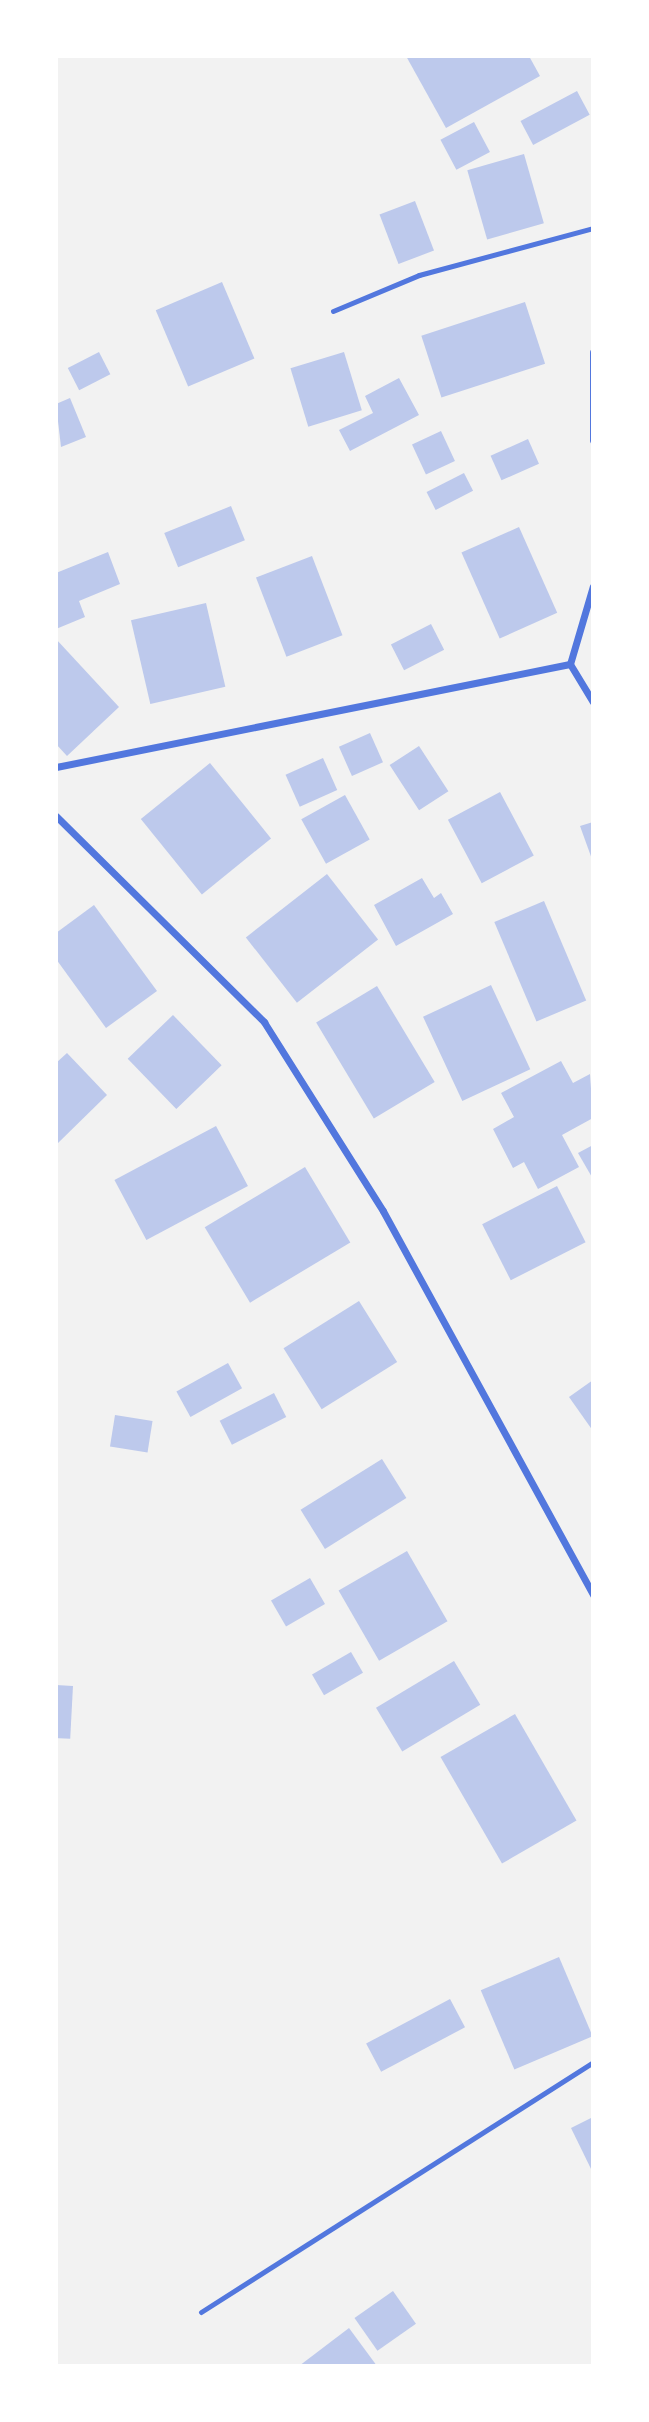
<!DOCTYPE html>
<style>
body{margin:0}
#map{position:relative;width:649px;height:2422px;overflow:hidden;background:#f2f2f2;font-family:"Fira Sans Condensed",sans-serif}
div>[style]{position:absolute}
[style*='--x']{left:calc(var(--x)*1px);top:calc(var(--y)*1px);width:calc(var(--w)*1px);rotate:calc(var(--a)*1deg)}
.building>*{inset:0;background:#bdc9ec;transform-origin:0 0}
.service>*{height:5px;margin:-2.5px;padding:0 2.5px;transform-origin:2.5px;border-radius:2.5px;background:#5277de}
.minor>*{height:7px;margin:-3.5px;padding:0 3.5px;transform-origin:3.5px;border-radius:3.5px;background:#5277de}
span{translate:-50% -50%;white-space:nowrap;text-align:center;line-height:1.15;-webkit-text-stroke:5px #fff;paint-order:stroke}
.frame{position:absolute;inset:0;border:58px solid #fff;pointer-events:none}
</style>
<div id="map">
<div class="building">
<div style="clip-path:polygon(406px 56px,529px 56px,540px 76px,446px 128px)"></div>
<div style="left:577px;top:91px;width:27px;height:64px;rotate:62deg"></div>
<div style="left:474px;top:122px;width:34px;height:38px;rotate:62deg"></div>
<div style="left:524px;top:154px;width:72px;height:59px;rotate:74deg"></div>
<div style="left:415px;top:201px;width:53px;height:38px;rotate:69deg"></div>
<div style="left:222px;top:282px;width:83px;height:72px;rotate:67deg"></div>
<div style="left:525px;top:302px;width:65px;height:109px;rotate:72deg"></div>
<div style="left:99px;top:352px;width:25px;height:35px;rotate:63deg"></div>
<div style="left:344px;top:352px;width:61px;height:56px;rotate:73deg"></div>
<div style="clip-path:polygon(399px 378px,419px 415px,350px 451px,339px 430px,373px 413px,365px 396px)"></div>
<div style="clip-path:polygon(70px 398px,86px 437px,61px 447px,56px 404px)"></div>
<div style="left:441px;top:431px;width:33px;height:32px;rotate:65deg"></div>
<div style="left:528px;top:439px;width:27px;height:41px;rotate:66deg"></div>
<div style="left:464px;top:473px;width:20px;height:42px;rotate:63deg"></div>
<div style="left:231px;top:506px;width:37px;height:72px;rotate:68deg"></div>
<div style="left:519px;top:527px;width:94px;height:63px;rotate:66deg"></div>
<div style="clip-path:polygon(108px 552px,120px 584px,79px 601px,85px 617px,56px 629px,56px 573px)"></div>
<div style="left:312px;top:556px;width:85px;height:60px;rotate:69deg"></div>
<div style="left:206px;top:603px;width:86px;height:77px;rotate:77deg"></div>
<div style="left:431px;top:624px;width:29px;height:45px;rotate:63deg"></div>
<div style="clip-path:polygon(56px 639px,119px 707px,67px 756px,56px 744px)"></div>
<div style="left:370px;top:733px;width:32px;height:34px;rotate:66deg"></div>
<div style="left:419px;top:746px;width:54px;height:35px;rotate:57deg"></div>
<div style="left:323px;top:758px;width:35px;height:41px;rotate:66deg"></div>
<div style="left:210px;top:763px;width:97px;height:89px;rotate:51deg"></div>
<div style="left:500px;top:792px;width:72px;height:59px;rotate:62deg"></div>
<div style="left:345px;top:795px;width:51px;height:50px;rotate:61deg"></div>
<div style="clip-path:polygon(593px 822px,593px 862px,580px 826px)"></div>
<div style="left:327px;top:874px;width:83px;height:103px;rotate:52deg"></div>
<div style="clip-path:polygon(422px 878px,434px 898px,441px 893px,453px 914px,396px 946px,374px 905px)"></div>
<div style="left:544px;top:901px;width:108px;height:54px;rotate:67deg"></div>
<div style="clip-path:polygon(94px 905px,157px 991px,106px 1028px,56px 959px,56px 933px)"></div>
<div style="left:491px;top:985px;width:93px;height:75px;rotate:65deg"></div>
<div style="left:377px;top:986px;width:112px;height:71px;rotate:59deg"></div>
<div style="left:173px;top:1015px;width:70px;height:63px;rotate:46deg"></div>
<div style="clip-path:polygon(67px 1053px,107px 1095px,56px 1145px,56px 1063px)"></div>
<div style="clip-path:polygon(561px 1061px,573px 1083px,590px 1074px,593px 1118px,562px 1135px,579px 1167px,538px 1189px,524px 1162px,513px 1168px,493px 1129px,514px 1117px,501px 1093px)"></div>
<div style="left:216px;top:1126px;width:68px;height:115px;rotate:62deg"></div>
<div style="clip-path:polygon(593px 1145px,593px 1179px,578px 1153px)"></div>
<div style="left:305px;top:1167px;width:88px;height:117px;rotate:59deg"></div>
<div style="left:557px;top:1186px;width:63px;height:84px;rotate:63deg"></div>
<div style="left:359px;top:1301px;width:72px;height:89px;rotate:58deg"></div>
<div style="left:228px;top:1363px;width:29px;height:59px;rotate:61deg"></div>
<div style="clip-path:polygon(593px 1380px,593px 1431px,569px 1397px)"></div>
<div style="left:274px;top:1393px;width:27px;height:61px;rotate:63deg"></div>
<div style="left:115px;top:1415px;width:38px;height:32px;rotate:9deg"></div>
<div style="left:382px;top:1459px;width:46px;height:96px;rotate:58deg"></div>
<div style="left:407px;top:1551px;width:81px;height:79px;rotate:60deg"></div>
<div style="left:310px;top:1578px;width:30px;height:45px;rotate:60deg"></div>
<div style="left:351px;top:1652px;width:24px;height:45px;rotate:60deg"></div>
<div style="left:454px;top:1661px;width:51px;height:91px;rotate:59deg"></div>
<div style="left:56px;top:1685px;width:17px;height:53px;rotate:3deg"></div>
<div style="left:515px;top:1714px;width:123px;height:86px;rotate:60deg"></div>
<div style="left:559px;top:1957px;width:86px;height:85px;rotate:67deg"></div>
<div style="left:450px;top:1999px;width:32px;height:95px;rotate:62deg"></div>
<div style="clip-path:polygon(593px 2117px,593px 2173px,571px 2128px)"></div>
<div style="left:393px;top:2291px;width:40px;height:47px;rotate:55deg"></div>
<div style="clip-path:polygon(349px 2328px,377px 2366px,299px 2366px)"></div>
</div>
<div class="service">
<div style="--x:333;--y:311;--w:93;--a:-22.7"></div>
<div style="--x:419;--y:275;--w:180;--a:-15.1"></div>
<div style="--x:201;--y:2312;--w:465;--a:-32.5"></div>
</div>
<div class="minor">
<div style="--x:593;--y:352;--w:88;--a:90"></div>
<div style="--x:570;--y:664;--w:81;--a:-73.6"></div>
<div style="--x:56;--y:767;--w:524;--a:-11.33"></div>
<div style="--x:570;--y:664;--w:44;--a:58.8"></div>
<div style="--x:56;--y:816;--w:293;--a:44.7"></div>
<div style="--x:264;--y:1022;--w:223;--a:57.8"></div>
<div style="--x:383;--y:1211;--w:438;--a:61.3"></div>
</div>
<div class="frame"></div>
</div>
